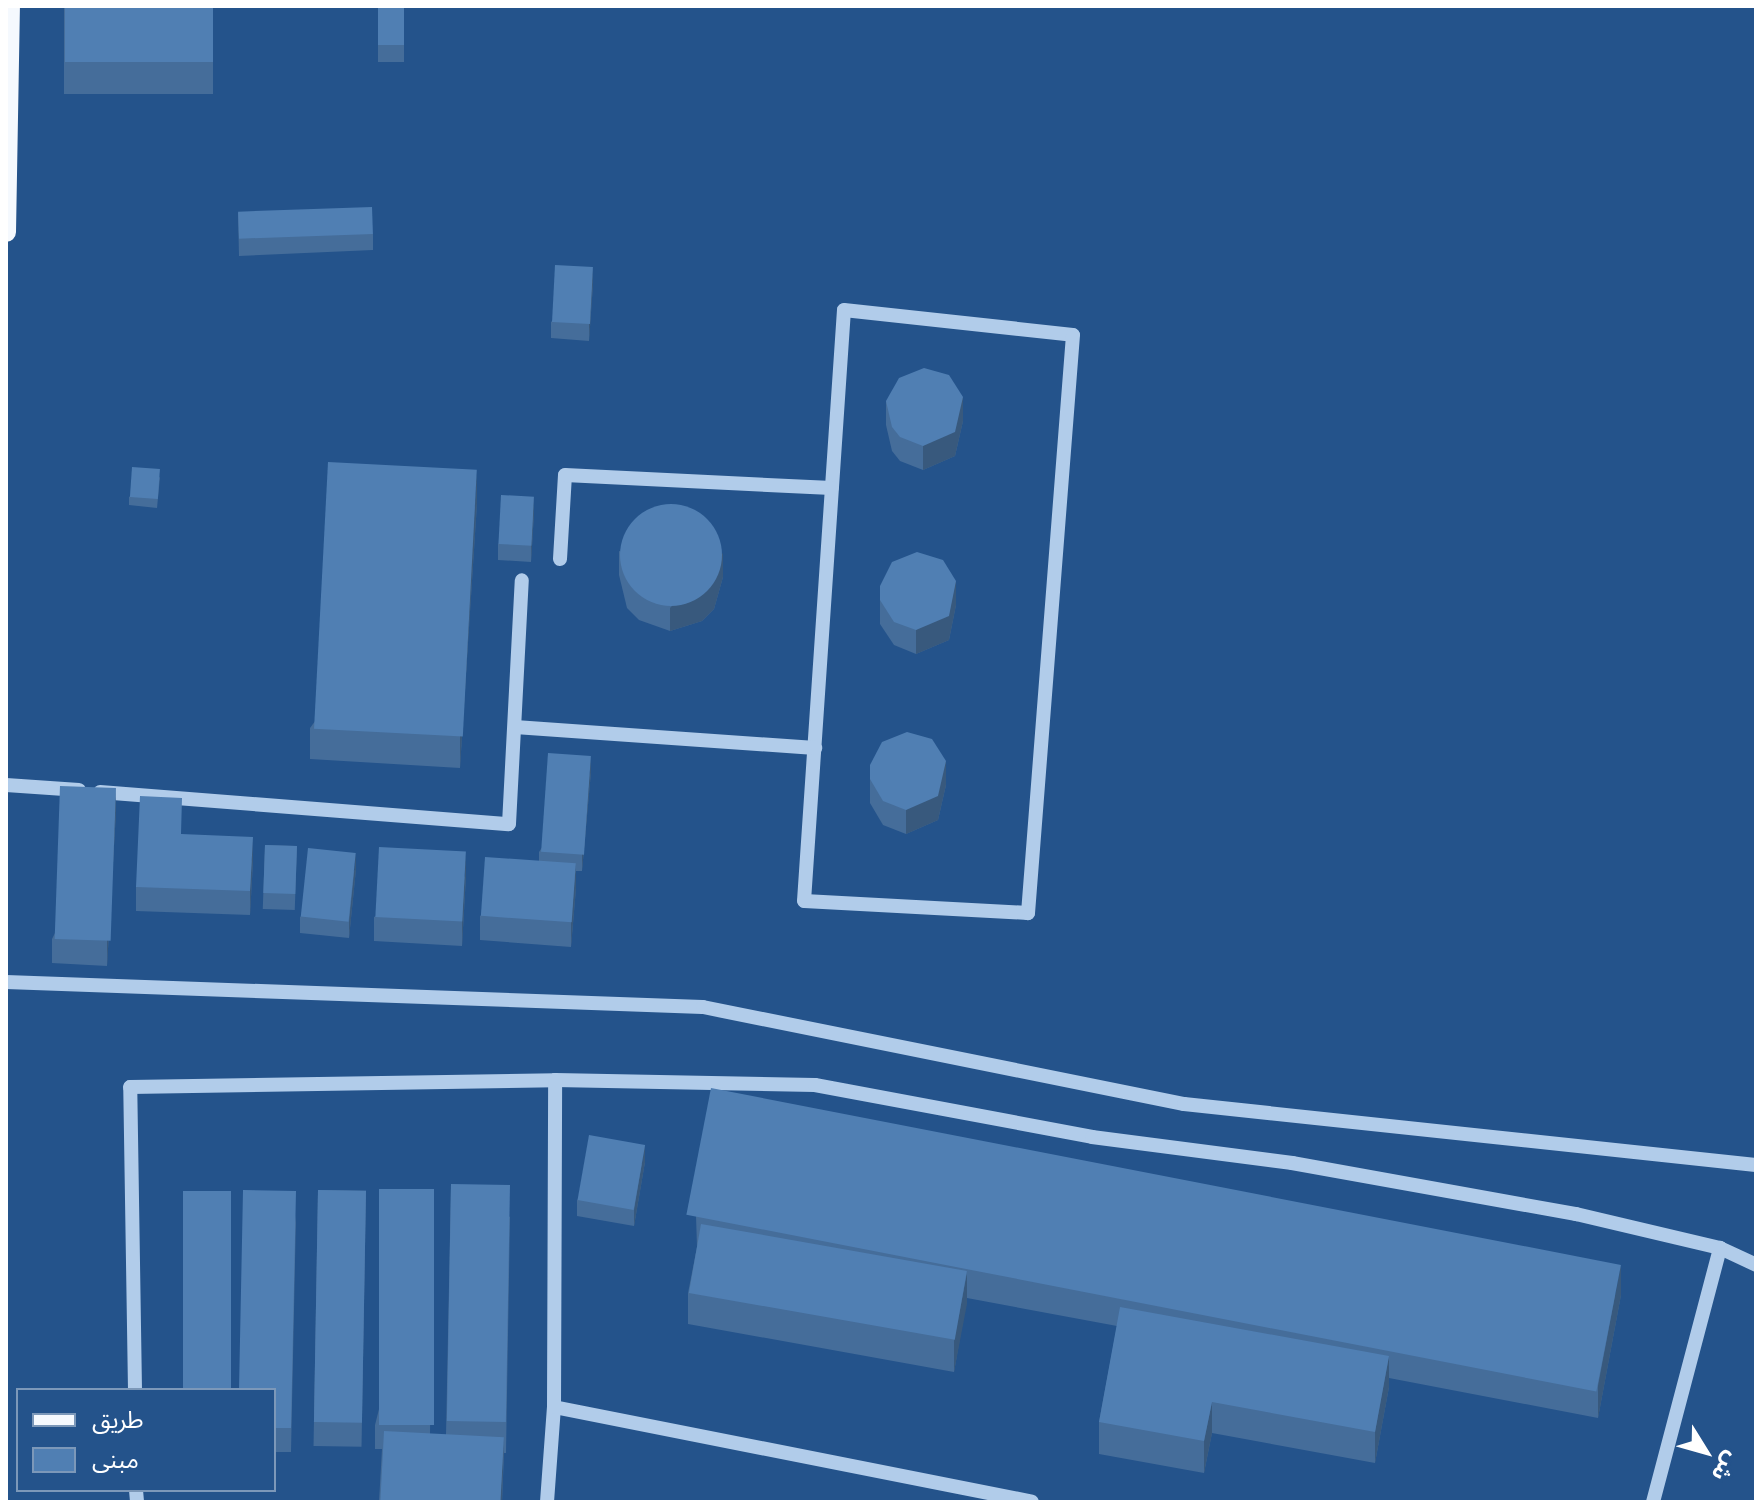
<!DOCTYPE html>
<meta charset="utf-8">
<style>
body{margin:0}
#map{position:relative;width:1762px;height:1508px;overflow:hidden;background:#24538b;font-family:"Roboto Condensed","Noto Sans Arabic",sans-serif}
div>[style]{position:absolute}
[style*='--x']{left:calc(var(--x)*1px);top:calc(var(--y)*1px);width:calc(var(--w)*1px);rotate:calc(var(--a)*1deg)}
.minor>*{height:14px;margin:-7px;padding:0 7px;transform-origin:7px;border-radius:7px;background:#b1ccea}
.major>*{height:20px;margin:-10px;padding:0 10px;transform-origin:10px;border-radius:10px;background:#f5f9fe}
.wall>*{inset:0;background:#456d9a;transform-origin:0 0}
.shaded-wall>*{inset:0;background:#38597d}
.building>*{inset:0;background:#507fb3;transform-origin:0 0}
.round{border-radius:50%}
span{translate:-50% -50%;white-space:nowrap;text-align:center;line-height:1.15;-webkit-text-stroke:7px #24538b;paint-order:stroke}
.frame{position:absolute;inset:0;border:8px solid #fff;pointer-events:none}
.legend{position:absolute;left:16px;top:1388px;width:260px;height:104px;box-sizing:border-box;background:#24538b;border:2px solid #7c98b9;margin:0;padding:10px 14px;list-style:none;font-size:24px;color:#fff}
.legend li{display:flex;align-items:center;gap:16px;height:40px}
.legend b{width:40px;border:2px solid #7c98b9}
.north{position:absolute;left:1666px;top:1412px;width:80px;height:80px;-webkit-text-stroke:6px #24538b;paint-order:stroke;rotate:127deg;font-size:22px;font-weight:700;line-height:32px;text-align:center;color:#fff}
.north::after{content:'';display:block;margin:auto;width:28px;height:36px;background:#fff;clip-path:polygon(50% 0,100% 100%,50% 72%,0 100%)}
</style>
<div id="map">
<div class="minor">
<div style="--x:844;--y:310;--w:230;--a:6.2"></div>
<div style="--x:1073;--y:335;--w:580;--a:94.45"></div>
<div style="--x:1028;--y:913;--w:224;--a:-176.9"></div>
<div style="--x:804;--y:901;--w:592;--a:-86.13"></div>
<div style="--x:560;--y:559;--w:84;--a:-86.6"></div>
<div style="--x:565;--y:475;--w:267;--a:2.8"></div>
<div style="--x:515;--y:727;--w:301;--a:4"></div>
<div style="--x:6;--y:785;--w:73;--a:3.9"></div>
<div style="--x:100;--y:792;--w:410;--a:4.5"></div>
<div style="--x:509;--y:824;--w:244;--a:-87"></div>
<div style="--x:6;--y:982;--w:697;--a:2.05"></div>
<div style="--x:703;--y:1007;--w:491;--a:11.4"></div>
<div style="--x:1184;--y:1104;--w:575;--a:6.09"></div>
<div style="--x:135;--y:1390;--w:303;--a:-90.9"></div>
<div style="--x:130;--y:1087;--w:425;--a:-0.9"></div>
<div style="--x:555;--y:1080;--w:260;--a:1.1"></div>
<div style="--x:815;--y:1085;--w:282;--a:10.6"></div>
<div style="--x:1092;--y:1137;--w:202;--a:7.4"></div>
<div style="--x:1292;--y:1163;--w:289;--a:10.2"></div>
<div style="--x:1576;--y:1214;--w:148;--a:13.3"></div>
<div style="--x:1720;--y:1248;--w:40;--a:25"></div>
<div style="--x:554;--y:1407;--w:487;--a:11.2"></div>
<div style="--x:136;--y:1490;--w:12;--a:85"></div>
<div style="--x:547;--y:1502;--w:95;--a:-85.8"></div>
<div style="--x:554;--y:1407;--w:327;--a:-89.8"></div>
<div style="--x:1653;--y:1502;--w:263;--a:-75.2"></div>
</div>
<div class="major">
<div style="--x:6;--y:232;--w:226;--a:-89"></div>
</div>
<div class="wall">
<div style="left:64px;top:6px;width:149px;height:88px"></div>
<div style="left:378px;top:6px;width:26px;height:56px"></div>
<div style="clip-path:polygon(238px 213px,373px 234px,373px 250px,239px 256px)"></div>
<div style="clip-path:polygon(593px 284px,589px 341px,551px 338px,551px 322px)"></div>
<div style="clip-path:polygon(886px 401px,963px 421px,955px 456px,923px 470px,900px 461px,892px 451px,886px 425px)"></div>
<div style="clip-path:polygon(160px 477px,157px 508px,129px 505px,129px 497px)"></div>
<div style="clip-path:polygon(477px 503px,460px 768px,310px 759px,310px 728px)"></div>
<div style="clip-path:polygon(534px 513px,531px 562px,498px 560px,498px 544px)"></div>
<div style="clip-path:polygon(619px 551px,723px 577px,714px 609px,702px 621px,670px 631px,639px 620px,627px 608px,619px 575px)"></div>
<div style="clip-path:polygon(880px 586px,956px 605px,949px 640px,916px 654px,894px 645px,880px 624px)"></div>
<div style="clip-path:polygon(870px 765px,946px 785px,938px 820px,906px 834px,883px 825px,870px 803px)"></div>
<div style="clip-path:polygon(591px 772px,582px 871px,576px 871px,576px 888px,571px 947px,480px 940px,480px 916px,539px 861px,539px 852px)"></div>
<div style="clip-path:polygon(116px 812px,107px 966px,52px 963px,52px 939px)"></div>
<div style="clip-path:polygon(182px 834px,253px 861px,250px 915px,136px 911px,136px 887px)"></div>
<div style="left:265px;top:845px;width:32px;height:64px;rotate:2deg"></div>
<div style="clip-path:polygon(356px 869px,349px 938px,300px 933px,300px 917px)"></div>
<div style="clip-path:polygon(466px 876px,462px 946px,374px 941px,374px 917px)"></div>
<div style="clip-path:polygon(645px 1162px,634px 1226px,577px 1216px,577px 1200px)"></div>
<div style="clip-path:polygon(451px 1184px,510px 1217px,506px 1453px,504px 1453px,502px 1502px,379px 1502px,382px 1449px,375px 1449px,375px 1425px,434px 1189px,430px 1434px,446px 1435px)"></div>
<div style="left:318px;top:1190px;width:48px;height:256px;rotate:1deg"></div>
<div style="clip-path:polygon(296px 1215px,291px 1452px,274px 1452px,274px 1390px)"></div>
<div style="clip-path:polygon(696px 1216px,1621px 1295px,1598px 1418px,1389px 1378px,1389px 1387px,1375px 1463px,1212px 1433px,1204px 1473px,1099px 1454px,1099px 1422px,1117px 1326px,967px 1298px,954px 1372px,688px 1324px,688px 1293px,697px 1247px)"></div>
</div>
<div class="shaded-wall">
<div style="clip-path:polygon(593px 267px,593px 284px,589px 341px,589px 325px)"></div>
<div style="clip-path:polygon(963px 397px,963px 421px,955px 456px,923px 470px,923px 446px)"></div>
<div style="clip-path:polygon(477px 471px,477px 503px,460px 768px,460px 737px)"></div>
<div style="clip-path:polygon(534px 497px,534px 513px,531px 562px,531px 546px)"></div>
<div style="clip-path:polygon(723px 553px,723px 577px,714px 609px,702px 621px,670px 631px,670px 608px)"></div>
<div style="clip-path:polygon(956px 581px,956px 605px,949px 640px,916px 654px,916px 630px)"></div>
<div style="clip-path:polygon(591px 756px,591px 772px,582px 871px,582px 855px)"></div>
<div style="clip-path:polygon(946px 761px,946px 785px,938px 820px,906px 834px,906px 810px)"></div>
<div style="clip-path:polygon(116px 788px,116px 812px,107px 966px,107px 942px)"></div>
<div style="clip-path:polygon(253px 837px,253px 861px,250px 915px,250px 891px)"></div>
<div style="clip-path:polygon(466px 852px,466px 876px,462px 946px,462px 922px)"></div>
<div style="clip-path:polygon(356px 853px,356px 869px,349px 938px,349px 922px)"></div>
<div style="clip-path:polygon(576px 864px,576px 888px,571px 947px,571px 923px)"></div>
<div style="clip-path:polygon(645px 1145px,645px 1162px,634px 1226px,634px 1210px)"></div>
<div style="clip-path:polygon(1621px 1264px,1621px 1295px,1598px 1418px,1598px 1386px)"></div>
<div style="clip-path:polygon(967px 1273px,967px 1304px,954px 1372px,954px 1341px)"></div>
<div style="clip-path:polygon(1389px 1356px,1389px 1387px,1375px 1463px,1375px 1432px)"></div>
<div style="clip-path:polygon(1212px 1402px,1212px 1433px,1204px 1473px,1204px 1441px)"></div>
<div style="clip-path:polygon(504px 1438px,502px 1502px,500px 1502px)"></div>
</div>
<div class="building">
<div style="left:65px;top:6px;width:148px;height:56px"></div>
<div style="left:378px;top:6px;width:26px;height:39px"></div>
<div style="left:372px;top:207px;width:27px;height:134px;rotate:88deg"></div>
<div style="left:555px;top:265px;width:38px;height:57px;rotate:3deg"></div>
<div style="clip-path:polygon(924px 368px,949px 375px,963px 397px,955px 432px,923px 446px,900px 437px,892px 427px,886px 401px,899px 378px)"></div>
<div style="left:328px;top:462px;width:149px;height:267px;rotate:3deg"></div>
<div style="left:132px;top:467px;width:28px;height:30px;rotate:4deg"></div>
<div style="left:501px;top:495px;width:33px;height:49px;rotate:3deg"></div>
<div class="round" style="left:620px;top:504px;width:102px;height:102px"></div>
<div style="clip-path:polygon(917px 552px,943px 560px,956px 581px,949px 616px,916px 630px,894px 622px,880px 600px,880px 586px,892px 562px)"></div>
<div style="clip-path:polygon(907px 732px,932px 739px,946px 761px,938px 796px,906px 810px,883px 801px,870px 779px,870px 765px,882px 742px)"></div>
<div style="left:548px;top:753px;width:43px;height:99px;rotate:4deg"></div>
<div style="left:60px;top:786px;width:56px;height:153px;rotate:2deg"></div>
<div style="clip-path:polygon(140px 796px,182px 798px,181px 834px,253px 837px,250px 891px,136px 887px)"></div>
<div style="left:265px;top:845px;width:32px;height:48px;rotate:2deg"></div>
<div style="left:379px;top:847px;width:87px;height:70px;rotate:3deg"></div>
<div style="left:308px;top:848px;width:48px;height:69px;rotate:6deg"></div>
<div style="left:485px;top:857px;width:91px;height:59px;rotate:4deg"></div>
<div style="left:711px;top:1088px;width:927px;height:129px;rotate:11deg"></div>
<div style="left:589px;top:1135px;width:57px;height:66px;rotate:10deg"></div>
<div style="left:451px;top:1184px;width:59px;height:237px;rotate:1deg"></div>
<div style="left:379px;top:1189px;width:55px;height:236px"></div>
<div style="clip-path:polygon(243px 1190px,296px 1191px,291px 1428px,274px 1428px,274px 1390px,239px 1390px)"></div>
<div style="left:318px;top:1190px;width:48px;height:232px;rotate:1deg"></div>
<div style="left:183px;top:1191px;width:48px;height:199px"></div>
<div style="left:701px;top:1224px;width:270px;height:70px;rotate:10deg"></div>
<div style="clip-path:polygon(1120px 1307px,1389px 1356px,1375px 1432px,1212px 1402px,1204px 1441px,1099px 1422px)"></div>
<div style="left:384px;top:1431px;width:120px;height:71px;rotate:3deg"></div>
</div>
<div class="frame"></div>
<ul class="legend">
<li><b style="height:10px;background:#f5f9fe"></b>طريق</li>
<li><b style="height:22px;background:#507fb3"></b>مبنى</li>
</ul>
<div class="north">ش</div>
</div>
